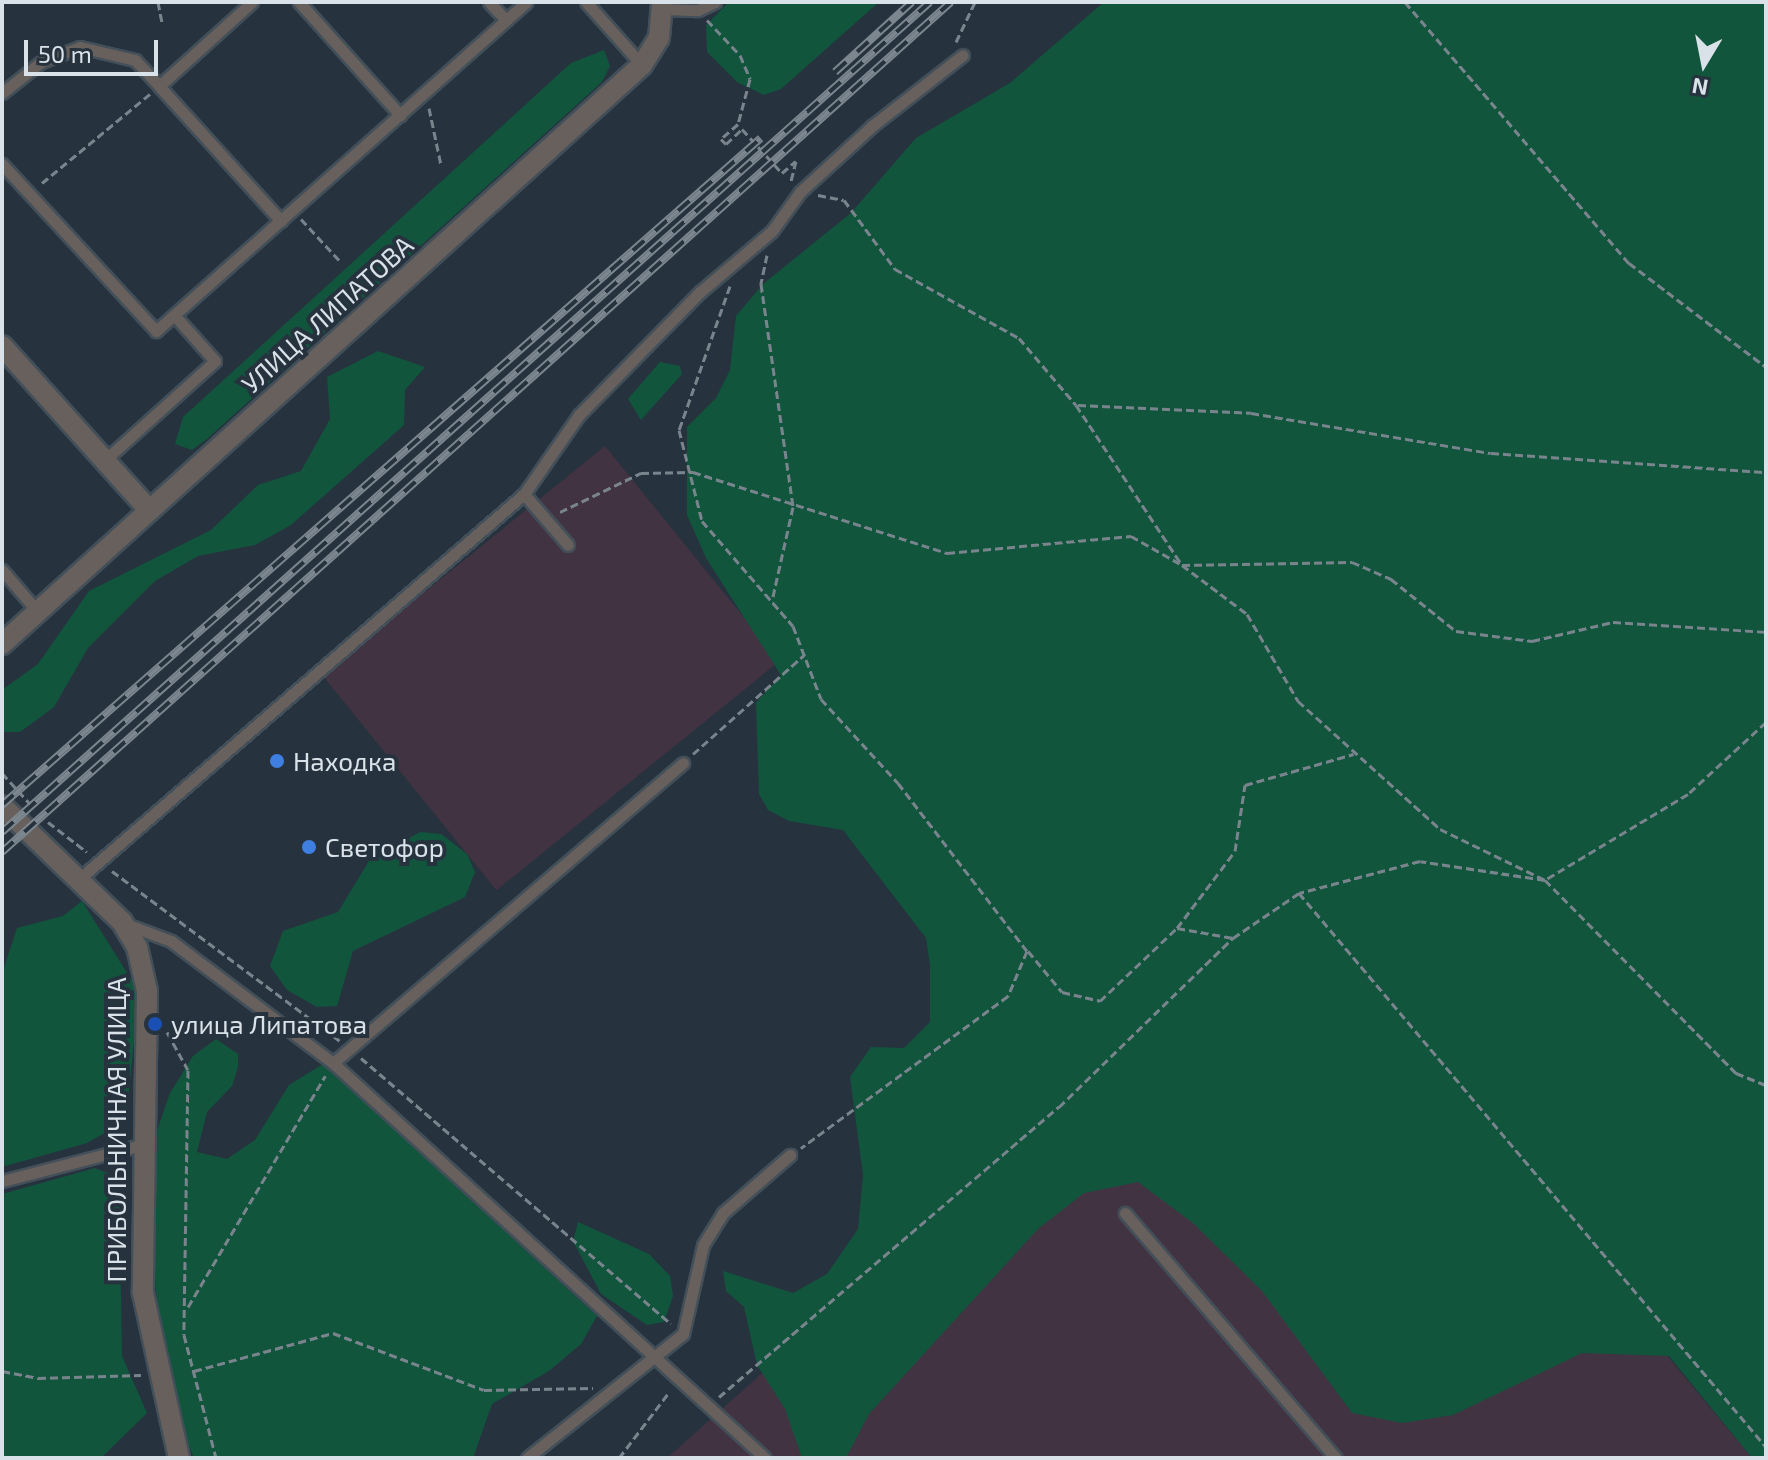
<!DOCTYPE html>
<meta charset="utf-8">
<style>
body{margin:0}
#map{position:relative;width:1768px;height:1460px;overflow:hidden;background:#26333e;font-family:"Exo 2",sans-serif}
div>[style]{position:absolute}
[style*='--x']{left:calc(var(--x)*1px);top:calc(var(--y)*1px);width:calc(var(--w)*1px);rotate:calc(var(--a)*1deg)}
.industrial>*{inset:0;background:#413341;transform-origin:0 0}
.green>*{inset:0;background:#11553d}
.path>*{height:3px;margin-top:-1.5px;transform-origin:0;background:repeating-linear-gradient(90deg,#7a848d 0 8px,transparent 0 12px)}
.roads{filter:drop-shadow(2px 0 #434f59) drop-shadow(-2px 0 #434f59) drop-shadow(0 2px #434f59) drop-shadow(0 -2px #434f59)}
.service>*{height:11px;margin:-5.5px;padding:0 5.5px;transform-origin:5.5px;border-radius:5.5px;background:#67605c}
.minor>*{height:20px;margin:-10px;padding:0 10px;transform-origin:10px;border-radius:10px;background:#67605c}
.tertiary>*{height:20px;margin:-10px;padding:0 10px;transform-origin:10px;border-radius:10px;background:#67605c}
.rail>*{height:8px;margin-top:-4px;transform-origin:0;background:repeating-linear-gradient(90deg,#26333e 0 15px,#7c868f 0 30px);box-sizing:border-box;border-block:2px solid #7c868f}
.dots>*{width:22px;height:22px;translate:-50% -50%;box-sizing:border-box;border:4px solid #26333e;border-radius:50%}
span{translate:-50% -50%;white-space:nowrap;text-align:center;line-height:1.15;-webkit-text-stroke:8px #26333e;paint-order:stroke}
.street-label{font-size:26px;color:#dae2e9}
.poi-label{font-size:26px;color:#dae2e9}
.left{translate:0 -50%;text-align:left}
.frame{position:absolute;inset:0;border:4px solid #dae2e9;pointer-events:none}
.north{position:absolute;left:1664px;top:24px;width:80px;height:80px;-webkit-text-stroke:6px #26333e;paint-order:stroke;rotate:190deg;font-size:22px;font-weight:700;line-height:32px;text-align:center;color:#dae2e9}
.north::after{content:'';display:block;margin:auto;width:28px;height:36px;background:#dae2e9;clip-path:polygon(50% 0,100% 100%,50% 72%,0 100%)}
.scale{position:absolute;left:24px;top:40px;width:134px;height:36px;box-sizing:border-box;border:4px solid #dae2e9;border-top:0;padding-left:10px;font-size:24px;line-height:28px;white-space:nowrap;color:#dae2e9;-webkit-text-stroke:6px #26333e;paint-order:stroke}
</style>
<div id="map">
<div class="industrial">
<div style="left:605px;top:446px;width:277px;height:364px;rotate:51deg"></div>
<div style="clip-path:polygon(1291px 902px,1752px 1458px,667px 1458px)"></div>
</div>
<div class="green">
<div style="clip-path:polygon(729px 2px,879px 2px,781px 89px,764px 95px,737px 82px,707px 52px,706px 25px)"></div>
<div style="clip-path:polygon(1104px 2px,1766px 2px,1766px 1458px,1752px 1458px,1669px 1356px,1582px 1353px,1453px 1415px,1402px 1423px,1352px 1413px,1262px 1291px,1193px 1223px,1138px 1182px,1084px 1193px,1038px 1229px,869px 1414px,846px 1458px,802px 1458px,785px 1409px,757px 1365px,744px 1307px,726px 1291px,723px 1271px,793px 1293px,827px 1274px,858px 1229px,863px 1175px,850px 1077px,871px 1047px,904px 1048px,930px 1022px,930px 965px,926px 938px,843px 830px,789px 821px,768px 810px,759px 794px,756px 703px,781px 675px,706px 558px,687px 515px,687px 427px,716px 398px,730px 370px,736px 316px,763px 284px,851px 213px,916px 138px,1010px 83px)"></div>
<div style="clip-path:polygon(604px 50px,610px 66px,602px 82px,207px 439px,192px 450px,175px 444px,183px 417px,571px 63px)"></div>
<div style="clip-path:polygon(378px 351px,425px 367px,405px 390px,404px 425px,291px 525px,255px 545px,198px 556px,155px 581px,88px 648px,54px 707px,20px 732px,2px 732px,2px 690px,38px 664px,89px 591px,211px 530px,258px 485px,301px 471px,330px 419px,327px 377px)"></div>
<div style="clip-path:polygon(660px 362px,680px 366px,682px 374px,641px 420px,628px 399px)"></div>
<div style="clip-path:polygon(420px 832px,441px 834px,467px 854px,475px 872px,465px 897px,353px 951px,337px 1006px,317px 1007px,287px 990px,270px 966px,283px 931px,338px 912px,369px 861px)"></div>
<div style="clip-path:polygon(82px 901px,139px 992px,126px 1121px,87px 1143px,2px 1167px,2px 974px,17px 928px,63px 916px)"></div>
<div style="clip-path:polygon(216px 1039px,238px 1054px,238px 1067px,232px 1086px,207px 1112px,197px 1152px,227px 1159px,255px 1140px,289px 1085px,323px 1064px,597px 1316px,581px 1344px,549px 1371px,492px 1404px,473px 1458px,194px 1458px,171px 1403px,154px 1277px,152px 1145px,170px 1093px,193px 1056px)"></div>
<div style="clip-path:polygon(95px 1168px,119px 1178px,122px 1356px,147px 1413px,101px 1458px,2px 1458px,2px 1194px)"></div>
<div style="clip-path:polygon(578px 1222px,649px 1254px,670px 1276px,673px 1296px,664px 1322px,647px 1325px,601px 1294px,573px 1241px)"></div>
</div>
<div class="path">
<div style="--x:158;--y:2;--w:21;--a:79"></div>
<div style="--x:1405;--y:2;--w:344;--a:49.4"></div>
<div style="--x:1629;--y:263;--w:172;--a:37.2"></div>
<div style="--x:707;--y:20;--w:48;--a:46.7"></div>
<div style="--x:740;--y:55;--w:26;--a:67"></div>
<div style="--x:750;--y:79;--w:47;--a:104.9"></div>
<div style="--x:738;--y:124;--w:23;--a:139"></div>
<div style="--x:721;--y:139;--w:7;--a:45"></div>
<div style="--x:726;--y:144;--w:22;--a:-43"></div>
<div style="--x:742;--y:129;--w:59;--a:47.7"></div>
<div style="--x:782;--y:173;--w:18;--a:-41"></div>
<div style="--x:796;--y:161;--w:21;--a:104"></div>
<div style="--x:956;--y:42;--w:44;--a:-64.6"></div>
<div style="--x:429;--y:108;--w:58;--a:78.1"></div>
<div style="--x:42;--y:183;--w:140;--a:-39.5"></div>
<div style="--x:818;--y:195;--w:26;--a:11"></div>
<div style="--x:844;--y:200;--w:86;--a:53.5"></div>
<div style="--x:895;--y:269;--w:142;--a:29.1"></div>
<div style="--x:1019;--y:338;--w:88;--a:49.6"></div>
<div style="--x:1076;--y:405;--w:192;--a:56.5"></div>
<div style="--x:1182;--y:565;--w:81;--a:37"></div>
<div style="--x:1247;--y:614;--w:101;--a:59.6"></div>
<div style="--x:1298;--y:701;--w:191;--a:42"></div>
<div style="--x:1440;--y:829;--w:117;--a:25.9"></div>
<div style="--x:1545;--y:880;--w:272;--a:45.3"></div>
<div style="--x:1736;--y:1073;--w:32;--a:22"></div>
<div style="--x:301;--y:219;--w:56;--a:47.2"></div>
<div style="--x:767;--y:255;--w:30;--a:102"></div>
<div style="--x:761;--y:284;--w:225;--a:81.8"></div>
<div style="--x:793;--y:507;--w:96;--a:102.6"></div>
<div style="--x:730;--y:286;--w:153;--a:109.5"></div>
<div style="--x:679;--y:430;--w:94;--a:75.8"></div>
<div style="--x:702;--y:521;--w:139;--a:49.1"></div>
<div style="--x:793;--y:626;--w:78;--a:69"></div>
<div style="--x:821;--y:699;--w:114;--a:47.5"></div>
<div style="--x:898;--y:783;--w:212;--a:52.5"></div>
<div style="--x:1027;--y:951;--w:49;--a:112.9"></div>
<div style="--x:1008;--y:996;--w:257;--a:143.7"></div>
<div style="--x:1078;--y:405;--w:173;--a:2.6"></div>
<div style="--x:1251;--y:413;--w:243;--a:9.5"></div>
<div style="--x:1491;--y:453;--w:276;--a:4"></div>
<div style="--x:560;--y:512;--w:90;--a:-25.7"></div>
<div style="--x:641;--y:473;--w:52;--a:-1.1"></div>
<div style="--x:693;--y:472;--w:267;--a:17.7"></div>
<div style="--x:947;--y:553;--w:185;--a:-5.3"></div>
<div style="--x:1131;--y:536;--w:59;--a:29.6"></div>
<div style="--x:1182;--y:565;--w:170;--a:-1"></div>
<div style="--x:1352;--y:562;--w:43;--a:23.6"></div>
<div style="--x:1391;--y:579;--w:83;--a:38.7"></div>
<div style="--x:1456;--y:631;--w:77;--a:7.5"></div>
<div style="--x:1532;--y:641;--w:83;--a:-13.2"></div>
<div style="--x:1613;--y:622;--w:153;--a:3.7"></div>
<div style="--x:1766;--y:722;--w:106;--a:137.3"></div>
<div style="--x:1688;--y:794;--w:167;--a:149"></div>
<div style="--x:1545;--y:880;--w:126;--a:-171.4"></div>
<div style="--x:1420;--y:861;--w:125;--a:165.2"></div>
<div style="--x:1299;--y:893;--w:725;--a:49.87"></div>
<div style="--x:693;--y:754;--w:149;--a:-41.7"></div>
<div style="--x:2;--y:773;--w:45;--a:47.7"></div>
<div style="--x:48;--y:822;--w:49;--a:37.6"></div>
<div style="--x:112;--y:871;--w:284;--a:36.7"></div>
<div style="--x:1177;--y:928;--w:96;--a:-53"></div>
<div style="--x:1235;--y:851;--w:67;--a:-81.4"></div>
<div style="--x:1245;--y:785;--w:113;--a:-15.9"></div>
<div style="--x:1028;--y:951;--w:53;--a:50.3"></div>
<div style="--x:1062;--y:992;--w:39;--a:13"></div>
<div style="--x:1100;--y:1001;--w:106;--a:-43.5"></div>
<div style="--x:1177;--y:928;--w:57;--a:10.1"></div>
<div style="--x:1233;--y:938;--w:80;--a:-34.3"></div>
<div style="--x:167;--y:1032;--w:43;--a:61.1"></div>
<div style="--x:188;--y:1070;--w:265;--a:90.9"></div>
<div style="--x:184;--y:1335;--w:127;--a:75.4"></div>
<div style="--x:361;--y:1058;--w:408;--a:40.6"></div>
<div style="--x:188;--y:1307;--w:269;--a:-59.3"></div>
<div style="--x:2;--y:1371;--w:37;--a:11"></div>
<div style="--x:38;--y:1378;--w:103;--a:-1.7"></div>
<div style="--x:194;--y:1371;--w:144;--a:-15.3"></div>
<div style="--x:333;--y:1333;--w:161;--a:20.7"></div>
<div style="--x:484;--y:1390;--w:109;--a:-1.1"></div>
<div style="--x:719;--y:1397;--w:447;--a:-40.5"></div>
<div style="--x:1059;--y:1107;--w:243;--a:-44.2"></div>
<div style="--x:619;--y:1458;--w:84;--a:-52.7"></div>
</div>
<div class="roads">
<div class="service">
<div style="--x:252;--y:2;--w:125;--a:137.9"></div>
<div style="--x:159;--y:86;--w:182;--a:47.9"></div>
<div style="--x:299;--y:2;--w:152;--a:48.2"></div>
<div style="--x:489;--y:2;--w:25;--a:47"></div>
<div style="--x:586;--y:2;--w:84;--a:48.4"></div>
<div style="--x:663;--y:9;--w:35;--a:2"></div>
<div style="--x:698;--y:10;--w:19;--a:-25"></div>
<div style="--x:2;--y:93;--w:50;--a:-38.5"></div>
<div style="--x:41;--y:62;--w:42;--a:-21"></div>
<div style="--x:80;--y:47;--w:57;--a:13.3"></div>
<div style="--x:135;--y:60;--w:35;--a:47"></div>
<div style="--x:2;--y:164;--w:227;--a:47.3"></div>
<div style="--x:156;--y:331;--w:495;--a:-41.6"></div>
<div style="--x:105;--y:460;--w:148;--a:-42"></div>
<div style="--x:215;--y:361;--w:60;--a:-131.6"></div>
<div style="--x:524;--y:494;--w:67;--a:49.2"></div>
<div style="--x:2;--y:570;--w:54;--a:49.5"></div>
<div style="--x:79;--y:879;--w:588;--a:-40.87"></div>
<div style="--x:524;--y:494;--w:96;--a:-55.2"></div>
<div style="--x:579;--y:415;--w:173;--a:-45.5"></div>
<div style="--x:700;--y:292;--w:94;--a:-40.3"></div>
<div style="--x:772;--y:231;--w:48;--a:-54.3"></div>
<div style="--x:800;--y:192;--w:98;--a:-42.5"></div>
<div style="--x:872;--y:126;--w:115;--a:-38"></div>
<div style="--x:123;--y:923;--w:51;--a:20.6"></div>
<div style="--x:171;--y:941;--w:203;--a:37"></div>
<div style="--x:333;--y:1063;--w:585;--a:42.44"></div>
<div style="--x:333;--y:1063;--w:461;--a:-40.6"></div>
<div style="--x:2;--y:1181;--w:148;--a:-14.5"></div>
<div style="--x:1125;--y:1213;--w:323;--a:49.3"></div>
<div style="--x:527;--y:1458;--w:199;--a:-38.5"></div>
<div style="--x:683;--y:1334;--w:91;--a:-77.3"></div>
<div style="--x:703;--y:1245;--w:38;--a:-58"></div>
<div style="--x:723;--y:1213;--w:89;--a:-40.9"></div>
</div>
<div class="minor">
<div style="--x:2;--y:346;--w:219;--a:48.1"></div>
</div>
<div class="tertiary">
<div style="--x:2;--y:644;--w:863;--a:-42.14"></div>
<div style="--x:642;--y:65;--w:32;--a:-58"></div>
<div style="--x:659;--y:38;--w:36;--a:-85"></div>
<div style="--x:2;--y:806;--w:167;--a:44"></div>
<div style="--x:122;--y:922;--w:29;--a:59"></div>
<div style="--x:137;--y:947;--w:45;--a:77.2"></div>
<div style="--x:147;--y:991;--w:302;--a:90.8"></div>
<div style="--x:143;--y:1293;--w:169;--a:77.7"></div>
</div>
</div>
<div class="rail">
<div style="--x:835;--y:72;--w:104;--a:-42.3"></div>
<div style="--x:2;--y:805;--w:1010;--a:-41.31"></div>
<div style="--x:2;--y:832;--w:1245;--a:-41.81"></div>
<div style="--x:2;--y:852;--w:1274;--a:-41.85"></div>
</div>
<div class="dots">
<div style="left:277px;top:761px;background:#3f7fe0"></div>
<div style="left:309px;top:847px;background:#3f7fe0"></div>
<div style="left:155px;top:1024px;background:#1a4fb4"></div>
</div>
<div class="street-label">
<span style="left:327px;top:314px;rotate:-42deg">УЛИЦА ЛИПАТОВА</span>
<span style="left:116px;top:1130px;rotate:-90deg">ПРИБОЛЬНИЧНАЯ УЛИЦА</span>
</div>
<div class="poi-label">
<span class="left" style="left:293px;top:761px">Находка</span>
<span class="left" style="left:325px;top:847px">Светофор</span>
<span class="left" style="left:171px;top:1024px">улица Липатова</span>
</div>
<div class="frame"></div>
<div class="north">N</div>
<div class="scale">50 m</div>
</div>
